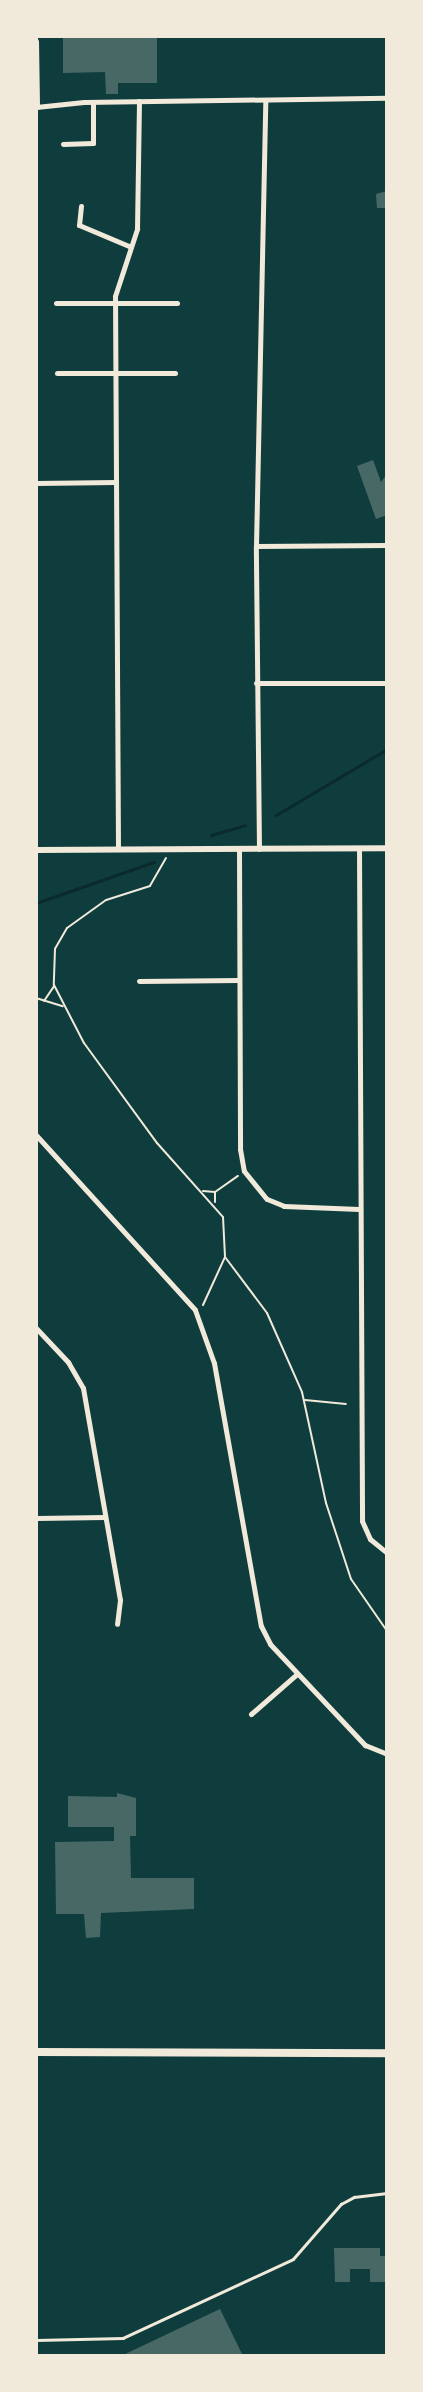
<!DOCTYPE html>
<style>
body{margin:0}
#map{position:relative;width:423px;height:2392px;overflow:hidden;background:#0f3d3e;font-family:"Sofia Sans Condensed",sans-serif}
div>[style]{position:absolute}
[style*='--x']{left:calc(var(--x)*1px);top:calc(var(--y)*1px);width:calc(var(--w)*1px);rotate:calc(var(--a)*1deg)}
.stream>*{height:3px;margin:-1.5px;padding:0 1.5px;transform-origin:1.5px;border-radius:1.5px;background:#0a2a2b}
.building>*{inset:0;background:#486865}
.path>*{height:2px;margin:-1px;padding:0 1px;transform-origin:1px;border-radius:1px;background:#f1e9da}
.service>*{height:2.5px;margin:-1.25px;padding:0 1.25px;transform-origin:1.25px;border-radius:1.25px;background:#f1e9da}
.minor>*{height:5px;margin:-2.5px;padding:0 2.5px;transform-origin:2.5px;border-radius:2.5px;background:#f1e9da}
.tertiary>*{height:6px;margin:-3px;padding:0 3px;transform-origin:3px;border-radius:3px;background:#f1e9da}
.secondary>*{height:8px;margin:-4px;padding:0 4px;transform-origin:4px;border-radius:4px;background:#f1e9da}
span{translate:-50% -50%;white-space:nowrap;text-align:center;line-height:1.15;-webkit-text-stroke:4px #f1e9da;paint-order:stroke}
.frame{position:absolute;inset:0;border:38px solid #f1e9da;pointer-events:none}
</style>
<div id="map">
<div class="stream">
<div style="--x:276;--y:815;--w:129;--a:-30.7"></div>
<div style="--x:211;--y:835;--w:35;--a:-16"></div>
<div style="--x:36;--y:903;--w:125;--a:-19.2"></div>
</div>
<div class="building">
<div style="clip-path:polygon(63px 36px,157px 36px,157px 83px,118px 83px,118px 94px,106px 94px,105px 72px,63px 73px)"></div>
<div style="clip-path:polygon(387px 191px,385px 208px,377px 208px,376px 194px)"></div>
<div style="clip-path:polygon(373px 460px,381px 482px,387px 474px,387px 515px,376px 519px,357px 466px)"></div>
<div style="clip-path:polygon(117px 1793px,136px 1798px,136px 1836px,130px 1836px,131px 1878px,194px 1878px,194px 1909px,101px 1913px,100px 1937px,86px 1938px,84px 1914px,56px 1914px,55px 1842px,114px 1841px,114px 1827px,68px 1827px,68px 1796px,117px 1797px)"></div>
<div style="clip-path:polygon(334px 2248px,380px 2248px,380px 2256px,387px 2256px,387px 2282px,370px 2282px,370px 2269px,350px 2269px,350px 2282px,335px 2282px)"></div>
<div style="clip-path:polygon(220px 2309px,243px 2356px,121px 2356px)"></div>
</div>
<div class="path">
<div style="--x:166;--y:858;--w:32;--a:120"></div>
<div style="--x:150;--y:886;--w:46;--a:162.3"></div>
<div style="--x:106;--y:900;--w:48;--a:144.3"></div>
<div style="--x:67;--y:928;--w:24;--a:120"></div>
<div style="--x:55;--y:949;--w:36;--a:92"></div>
<div style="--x:54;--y:985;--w:65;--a:62.7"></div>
<div style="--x:84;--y:1043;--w:124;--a:53.9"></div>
<div style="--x:157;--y:1143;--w:99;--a:48.3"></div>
<div style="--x:223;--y:1217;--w:40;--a:87.1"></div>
<div style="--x:225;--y:1257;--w:70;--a:53.1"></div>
<div style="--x:267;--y:1313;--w:86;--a:66.1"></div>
<div style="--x:302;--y:1392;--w:114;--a:77.8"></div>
<div style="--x:326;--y:1503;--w:80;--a:71.8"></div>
<div style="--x:351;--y:1579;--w:63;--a:55.3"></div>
<div style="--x:36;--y:998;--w:28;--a:17"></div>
<div style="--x:44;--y:1001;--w:18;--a:-56"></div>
<div style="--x:203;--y:1191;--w:12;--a:5"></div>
<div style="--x:215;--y:1192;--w:28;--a:-35"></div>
<div style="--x:215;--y:1202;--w:10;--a:-90"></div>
<div style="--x:203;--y:1305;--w:53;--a:-65.4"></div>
<div style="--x:305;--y:1400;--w:41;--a:5.6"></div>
</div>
<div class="service">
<div style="--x:36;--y:2340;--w:87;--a:-1.3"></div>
<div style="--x:123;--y:2338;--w:187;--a:-24.9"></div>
<div style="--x:293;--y:2259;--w:73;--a:-48.9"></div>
<div style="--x:341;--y:2204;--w:15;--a:-28"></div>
<div style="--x:354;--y:2197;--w:33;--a:-7"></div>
</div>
<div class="minor">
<div style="--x:36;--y:41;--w:66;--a:89.1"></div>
<div style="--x:36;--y:107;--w:48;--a:-5.9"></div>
<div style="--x:84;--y:102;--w:303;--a:-0.8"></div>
<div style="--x:63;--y:144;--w:30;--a:-2"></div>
<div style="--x:93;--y:143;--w:41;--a:-90"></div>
<div style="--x:81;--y:206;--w:19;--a:96"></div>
<div style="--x:79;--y:225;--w:56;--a:22.9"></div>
<div style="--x:56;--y:303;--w:121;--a:0"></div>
<div style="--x:57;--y:373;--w:118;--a:0"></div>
<div style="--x:36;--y:483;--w:80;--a:-0.7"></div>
<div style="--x:256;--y:546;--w:131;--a:-0.4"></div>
<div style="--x:256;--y:683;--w:131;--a:0"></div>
<div style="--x:118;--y:848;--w:552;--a:-90.31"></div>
<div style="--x:115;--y:296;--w:71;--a:-71.8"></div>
<div style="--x:137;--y:229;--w:128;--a:-89.1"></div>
<div style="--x:359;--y:848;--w:673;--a:89.74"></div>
<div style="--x:362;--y:1521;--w:20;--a:66"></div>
<div style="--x:370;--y:1539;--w:22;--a:39"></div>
<div style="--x:239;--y:849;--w:300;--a:89.8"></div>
<div style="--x:240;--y:1149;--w:22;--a:80"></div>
<div style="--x:244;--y:1171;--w:36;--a:51"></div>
<div style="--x:267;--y:1199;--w:18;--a:22"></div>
<div style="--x:284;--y:1206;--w:75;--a:2.3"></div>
<div style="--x:259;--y:849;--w:303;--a:-90.6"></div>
<div style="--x:256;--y:546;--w:446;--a:-88.8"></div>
<div style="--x:139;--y:981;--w:100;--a:-0.6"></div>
<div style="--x:36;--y:1135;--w:236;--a:47.7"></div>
<div style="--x:195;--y:1310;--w:56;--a:70.3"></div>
<div style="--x:214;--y:1363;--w:267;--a:79.9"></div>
<div style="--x:261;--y:1626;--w:20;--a:63"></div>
<div style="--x:270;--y:1644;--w:139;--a:46.8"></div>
<div style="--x:365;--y:1745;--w:24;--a:22"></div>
<div style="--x:36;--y:1328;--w:47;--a:46.7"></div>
<div style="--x:68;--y:1362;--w:30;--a:60"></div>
<div style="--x:83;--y:1388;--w:215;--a:80.1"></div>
<div style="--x:120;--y:1600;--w:24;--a:97"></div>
<div style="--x:36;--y:1518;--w:69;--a:-0.8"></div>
<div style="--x:251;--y:1714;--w:61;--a:-41"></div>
</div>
<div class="tertiary">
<div style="--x:36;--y:850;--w:351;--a:-0.3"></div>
</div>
<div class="secondary">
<div style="--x:36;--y:2052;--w:351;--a:0.2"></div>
</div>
<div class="frame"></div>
</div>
